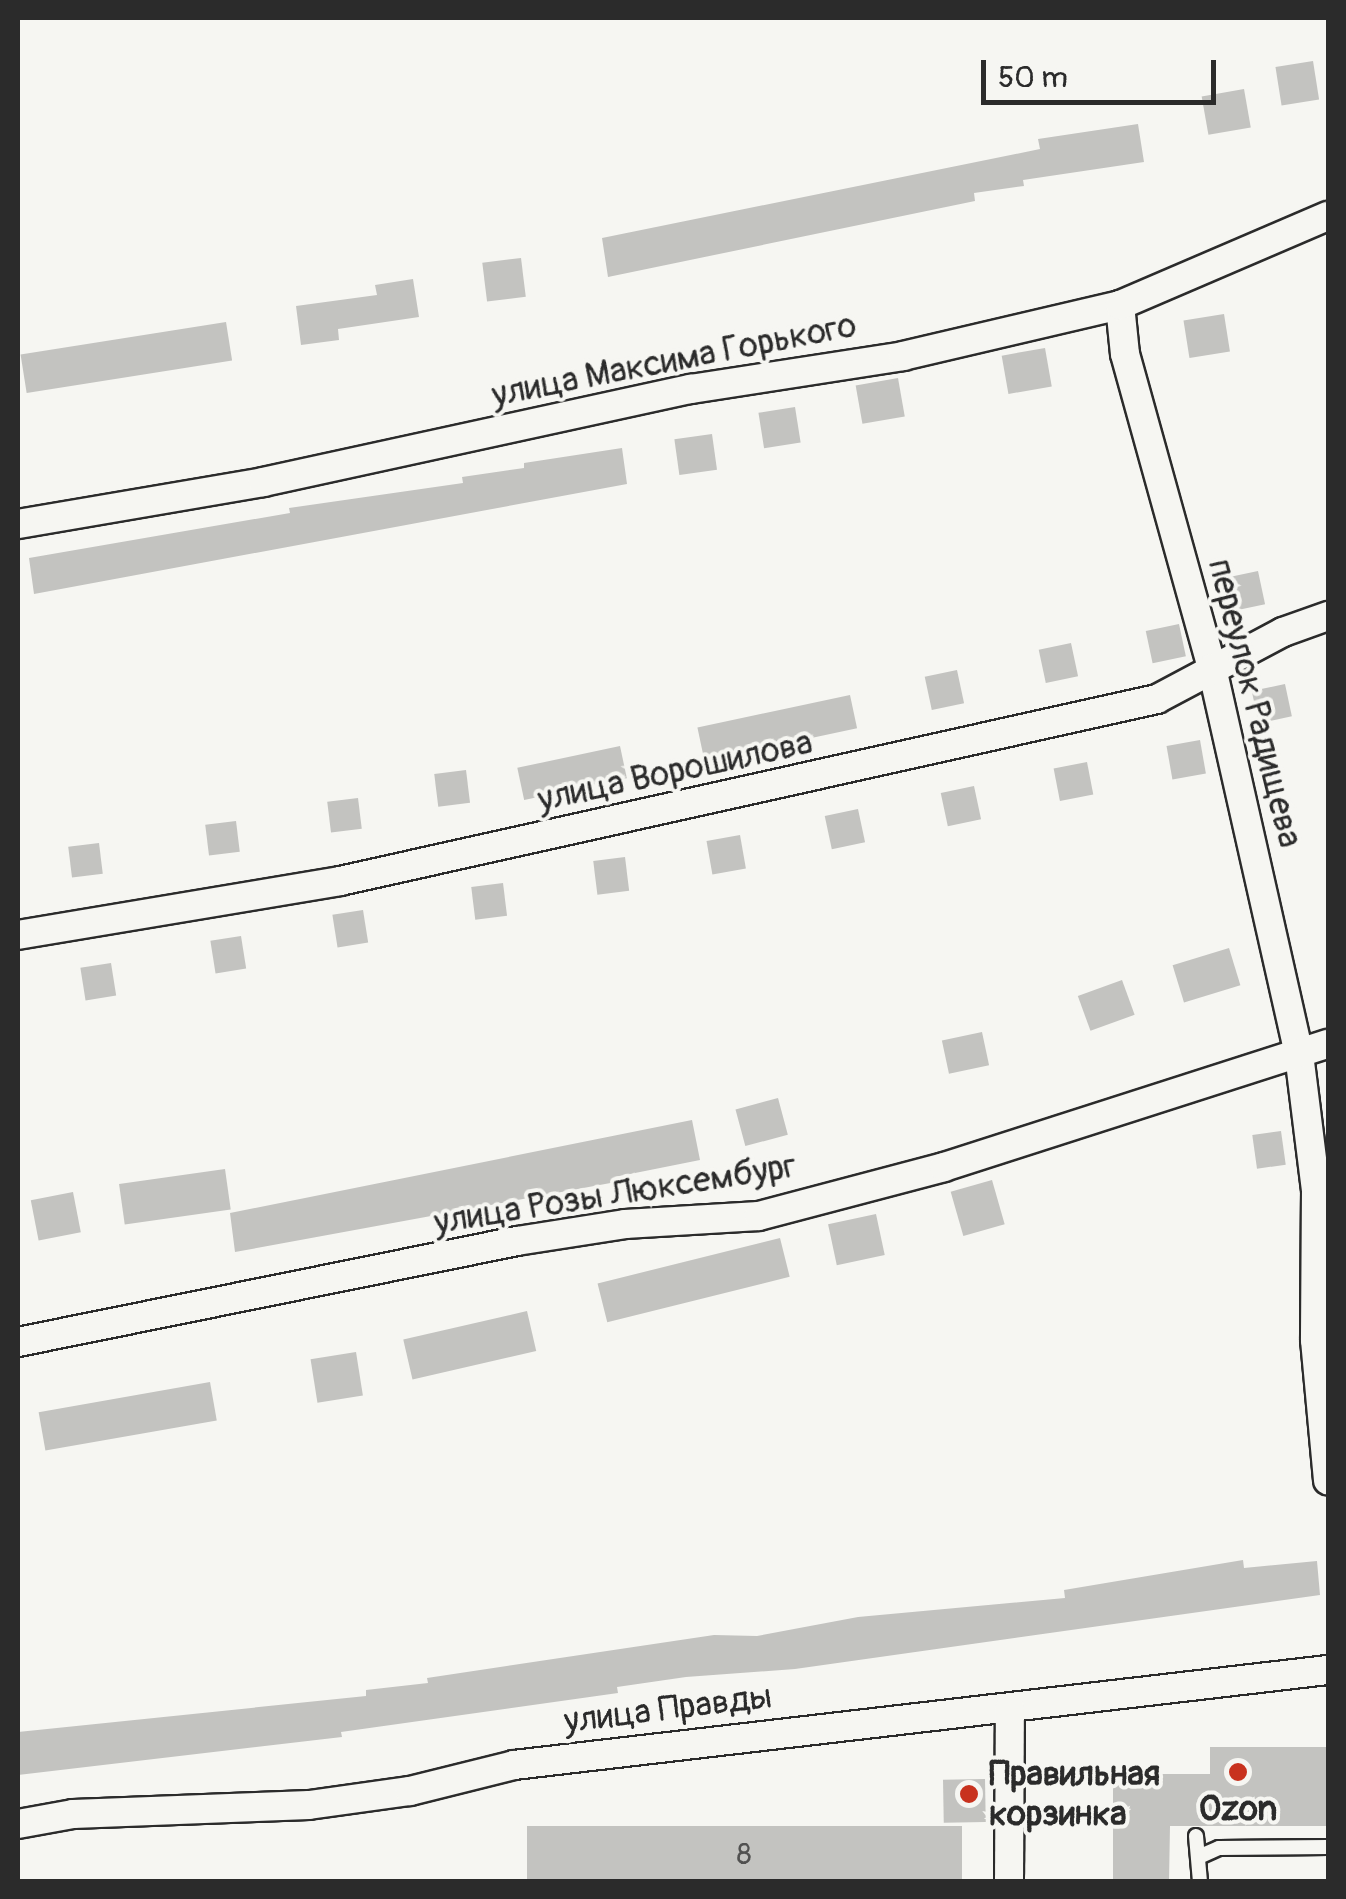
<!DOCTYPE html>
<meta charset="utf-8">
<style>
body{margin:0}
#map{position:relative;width:1346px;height:1899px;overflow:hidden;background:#f6f6f2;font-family:Pangolin,sans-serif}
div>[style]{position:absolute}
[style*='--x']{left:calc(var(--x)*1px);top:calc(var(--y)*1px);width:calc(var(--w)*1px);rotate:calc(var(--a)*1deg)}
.building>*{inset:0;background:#c3c3c0;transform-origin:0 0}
.roads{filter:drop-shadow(2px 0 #2b2b2b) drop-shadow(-2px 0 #2b2b2b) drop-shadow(0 2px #2b2b2b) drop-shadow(0 -2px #2b2b2b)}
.lane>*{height:14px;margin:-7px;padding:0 7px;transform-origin:7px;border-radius:7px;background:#f6f6f2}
.street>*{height:28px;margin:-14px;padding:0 14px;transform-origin:14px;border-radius:14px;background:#f6f6f2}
.dots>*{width:28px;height:28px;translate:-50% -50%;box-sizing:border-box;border:5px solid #f6f6f2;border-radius:50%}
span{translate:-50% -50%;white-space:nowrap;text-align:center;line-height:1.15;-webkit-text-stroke:8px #f6f6f2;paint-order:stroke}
.number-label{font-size:30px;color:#515150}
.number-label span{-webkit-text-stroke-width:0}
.street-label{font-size:35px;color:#2b2b2b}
.poi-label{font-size:35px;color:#2b2b2b;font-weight:700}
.left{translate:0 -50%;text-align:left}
.frame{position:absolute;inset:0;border:20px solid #2b2b2b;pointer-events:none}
.scale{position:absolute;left:981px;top:60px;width:235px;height:45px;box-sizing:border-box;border:5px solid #2b2b2b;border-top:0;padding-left:12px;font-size:30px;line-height:35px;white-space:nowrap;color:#2b2b2b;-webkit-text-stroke:8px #f6f6f2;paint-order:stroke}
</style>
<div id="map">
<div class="building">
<div style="left:1313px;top:61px;width:39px;height:38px;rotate:81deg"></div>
<div style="left:1244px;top:89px;width:39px;height:43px;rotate:80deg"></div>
<div style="clip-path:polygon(1138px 124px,1144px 162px,1023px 180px,1024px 186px,974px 193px,975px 201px,608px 277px,602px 238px,1040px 149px,1038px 139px)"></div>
<div style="left:521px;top:258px;width:39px;height:39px;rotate:83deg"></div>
<div style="clip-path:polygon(413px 279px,419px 317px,338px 329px,339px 340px,301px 345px,296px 306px,377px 295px,375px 285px)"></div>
<div style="left:1224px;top:314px;width:38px;height:41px;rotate:81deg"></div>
<div style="left:226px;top:322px;width:39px;height:208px;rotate:81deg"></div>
<div style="left:1045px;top:348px;width:39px;height:44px;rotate:80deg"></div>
<div style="left:898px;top:378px;width:39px;height:43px;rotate:80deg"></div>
<div style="left:795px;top:407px;width:36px;height:37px;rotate:81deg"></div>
<div style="left:712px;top:434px;width:36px;height:38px;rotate:82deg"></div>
<div style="clip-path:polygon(622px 448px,627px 484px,34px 594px,29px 558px,290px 513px,289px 508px,463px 483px,462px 477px,524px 468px,524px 463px)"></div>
<div style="left:1258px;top:571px;width:34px;height:34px;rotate:78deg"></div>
<div style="left:1179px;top:624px;width:33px;height:34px;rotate:78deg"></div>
<div style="left:1071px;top:643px;width:34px;height:33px;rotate:78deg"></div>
<div style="left:957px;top:670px;width:34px;height:33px;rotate:78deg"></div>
<div style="left:1285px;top:684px;width:33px;height:34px;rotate:78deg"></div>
<div style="left:850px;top:695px;width:34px;height:156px;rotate:78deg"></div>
<div style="left:1200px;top:740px;width:34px;height:34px;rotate:80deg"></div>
<div style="left:620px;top:746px;width:33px;height:105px;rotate:78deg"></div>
<div style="left:1087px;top:762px;width:33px;height:34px;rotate:79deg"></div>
<div style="left:466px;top:770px;width:33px;height:32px;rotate:83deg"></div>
<div style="left:974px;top:786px;width:34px;height:34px;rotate:78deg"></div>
<div style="left:358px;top:798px;width:31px;height:31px;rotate:83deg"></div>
<div style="left:858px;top:809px;width:34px;height:34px;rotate:78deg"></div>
<div style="left:236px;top:821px;width:31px;height:31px;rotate:83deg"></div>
<div style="left:740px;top:835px;width:34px;height:34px;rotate:80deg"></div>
<div style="left:99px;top:843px;width:31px;height:31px;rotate:83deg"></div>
<div style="left:625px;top:857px;width:34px;height:32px;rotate:83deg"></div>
<div style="left:503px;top:883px;width:33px;height:32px;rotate:83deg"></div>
<div style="left:363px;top:910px;width:33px;height:31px;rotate:81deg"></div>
<div style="left:241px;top:936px;width:33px;height:31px;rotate:81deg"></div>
<div style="left:1229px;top:948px;width:39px;height:59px;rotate:73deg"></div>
<div style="left:111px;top:963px;width:33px;height:31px;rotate:81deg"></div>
<div style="left:1122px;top:980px;width:37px;height:47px;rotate:70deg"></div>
<div style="left:982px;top:1032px;width:34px;height:41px;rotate:78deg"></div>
<div style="left:778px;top:1098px;width:38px;height:44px;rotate:75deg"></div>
<div style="clip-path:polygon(692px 1120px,700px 1160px,615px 1177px,616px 1182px,235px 1252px,230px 1213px)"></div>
<div style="left:1281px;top:1131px;width:34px;height:29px;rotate:82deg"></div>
<div style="left:225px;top:1169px;width:41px;height:107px;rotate:82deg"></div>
<div style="left:992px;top:1180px;width:46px;height:43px;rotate:74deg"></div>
<div style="left:73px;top:1192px;width:41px;height:43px;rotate:79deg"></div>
<div style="left:876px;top:1214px;width:42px;height:49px;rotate:78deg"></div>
<div style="left:780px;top:1238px;width:40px;height:188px;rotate:76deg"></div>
<div style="left:527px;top:1311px;width:41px;height:127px;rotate:77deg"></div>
<div style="left:356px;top:1352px;width:44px;height:46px;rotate:81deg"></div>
<div style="left:210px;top:1382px;width:39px;height:174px;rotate:80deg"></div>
<div style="clip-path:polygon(1243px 1560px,1244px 1568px,1317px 1561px,1320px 1595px,795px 1669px,686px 1677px,617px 1687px,618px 1693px,341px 1732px,342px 1737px,18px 1775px,18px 1732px,366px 1696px,366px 1690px,428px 1683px,427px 1678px,714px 1635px,757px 1636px,858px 1617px,1065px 1598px,1064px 1590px)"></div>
<div style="clip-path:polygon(1210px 1747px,1328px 1747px,1328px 1826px,1170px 1826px,1169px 1882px,1113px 1882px,1113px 1774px,1210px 1774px)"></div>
<div style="left:985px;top:1779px;width:43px;height:42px;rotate:89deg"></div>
<div style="left:527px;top:1826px;width:435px;height:56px"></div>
</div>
<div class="roads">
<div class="lane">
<div style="--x:1196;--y:1836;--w:46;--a:85"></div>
<div style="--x:1203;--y:1855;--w:17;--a:-24"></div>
<div style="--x:1219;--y:1848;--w:109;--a:-0.5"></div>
</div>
<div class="street">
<div style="--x:1120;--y:305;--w:49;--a:84.2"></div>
<div style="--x:1125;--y:354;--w:326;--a:74.5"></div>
<div style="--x:1212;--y:668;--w:396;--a:77.3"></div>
<div style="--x:1299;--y:1054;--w:137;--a:82.9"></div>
<div style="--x:1316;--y:1190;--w:150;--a:90.4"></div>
<div style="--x:1315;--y:1340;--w:141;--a:84.7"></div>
<div style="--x:18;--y:524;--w:249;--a:-9.7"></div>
<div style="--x:263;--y:482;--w:438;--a:-12.3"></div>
<div style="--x:691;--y:389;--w:215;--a:-8.8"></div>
<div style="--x:903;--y:356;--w:223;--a:-13.2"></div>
<div style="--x:1120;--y:305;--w:226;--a:-23.2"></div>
<div style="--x:18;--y:935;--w:326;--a:-9.5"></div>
<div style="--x:340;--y:881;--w:837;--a:-12.56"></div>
<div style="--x:1157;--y:699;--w:143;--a:-28"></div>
<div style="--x:1283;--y:632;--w:48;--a:-19.6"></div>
<div style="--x:18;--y:1342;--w:509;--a:-11.44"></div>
<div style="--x:517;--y:1241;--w:109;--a:-8.9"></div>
<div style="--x:625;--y:1224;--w:134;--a:-3.4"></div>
<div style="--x:759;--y:1216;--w:191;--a:-14.8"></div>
<div style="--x:944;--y:1167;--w:403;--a:-17.8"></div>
<div style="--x:18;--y:1824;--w:56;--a:-10.3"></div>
<div style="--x:73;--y:1814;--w:236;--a:-2.2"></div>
<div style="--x:309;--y:1805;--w:102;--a:-7.9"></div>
<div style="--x:410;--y:1791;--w:107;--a:-14"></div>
<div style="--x:514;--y:1765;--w:820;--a:-6.66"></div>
<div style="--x:1009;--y:1882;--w:174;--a:-89.7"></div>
</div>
</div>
<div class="dots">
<div style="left:1238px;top:1772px;background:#c8321e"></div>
<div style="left:969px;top:1794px;background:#c8321e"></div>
</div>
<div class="number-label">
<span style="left:744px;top:1855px">8</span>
</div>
<div class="street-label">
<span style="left:674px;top:360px;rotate:-11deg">улица Максима Горького</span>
<span style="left:1255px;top:703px;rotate:76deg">переулок Радищева</span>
<span style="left:675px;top:771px;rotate:-12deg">улица Ворошилова</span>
<span style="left:615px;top:1194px;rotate:-9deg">улица Розы Люксембург</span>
<span style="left:668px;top:1709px;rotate:-7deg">улица Правды</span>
</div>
<div class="poi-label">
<span class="left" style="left:989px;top:1794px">Правильная<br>корзинка</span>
<span style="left:1238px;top:1809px">Ozon</span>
</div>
<div class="frame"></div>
<div class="scale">50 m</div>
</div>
